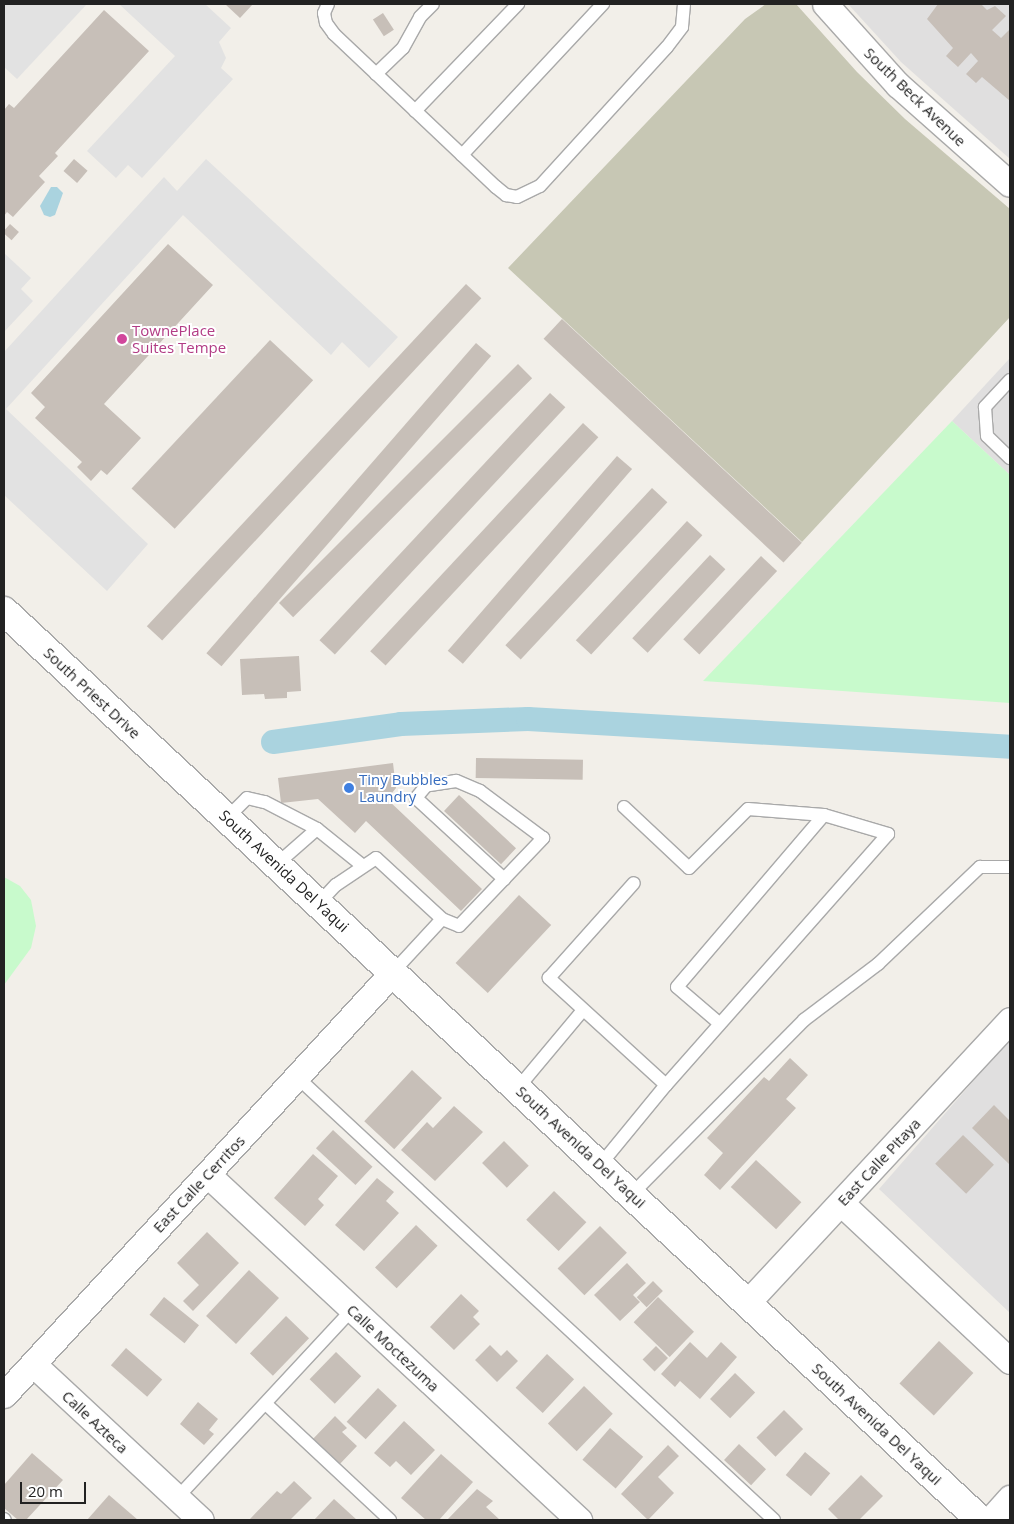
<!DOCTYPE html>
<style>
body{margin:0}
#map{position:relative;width:1014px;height:1524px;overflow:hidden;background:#f2efe9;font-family:"Open Sans",sans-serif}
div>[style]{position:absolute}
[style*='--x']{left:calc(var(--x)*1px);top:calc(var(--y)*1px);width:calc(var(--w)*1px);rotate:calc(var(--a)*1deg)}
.residential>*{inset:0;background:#e0dfdf}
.construction>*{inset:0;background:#c7c7b4}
.park>*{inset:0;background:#c8facc}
.parking>*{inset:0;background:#e2e2e2}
.water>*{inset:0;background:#aad3df}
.canal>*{height:24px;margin:-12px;padding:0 12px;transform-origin:12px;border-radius:12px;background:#aad3df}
.building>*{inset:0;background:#c7bfb8;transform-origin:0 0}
.roads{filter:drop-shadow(1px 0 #a9a9a9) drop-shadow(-1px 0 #a9a9a9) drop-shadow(0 1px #a9a9a9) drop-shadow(0 -1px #a9a9a9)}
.service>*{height:12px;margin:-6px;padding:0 6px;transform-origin:6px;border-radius:6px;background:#fff}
.minor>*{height:25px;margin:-12.5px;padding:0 12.5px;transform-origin:12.5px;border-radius:12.5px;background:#fff}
.tertiary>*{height:28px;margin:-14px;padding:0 14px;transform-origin:14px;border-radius:14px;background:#fff}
.dots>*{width:14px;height:14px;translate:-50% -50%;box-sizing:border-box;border:2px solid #fff;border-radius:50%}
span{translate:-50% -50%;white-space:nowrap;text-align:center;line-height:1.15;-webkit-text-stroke:4px #fff;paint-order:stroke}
.street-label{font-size:15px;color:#222}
.hotel-label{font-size:15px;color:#b23c85}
.left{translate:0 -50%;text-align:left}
.shop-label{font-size:15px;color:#366cbe}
.frame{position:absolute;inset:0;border:5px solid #222;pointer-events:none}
.scale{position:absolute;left:20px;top:1482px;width:66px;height:22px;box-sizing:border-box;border:2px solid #222;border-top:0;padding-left:6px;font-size:15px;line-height:18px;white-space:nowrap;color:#222;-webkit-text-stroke:4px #fff;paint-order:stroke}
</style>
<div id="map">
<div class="residential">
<div style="clip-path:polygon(848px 4px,1010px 4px,1010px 159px,901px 62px)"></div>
<div style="clip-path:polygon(1010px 358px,1010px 475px,952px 421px)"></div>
<div style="clip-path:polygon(1010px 1039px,1010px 1313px,879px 1189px)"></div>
</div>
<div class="construction">
<div style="clip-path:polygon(766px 4px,796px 4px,857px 72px,905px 119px,1010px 209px,1010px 317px,802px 542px,508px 268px,745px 19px)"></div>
</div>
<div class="park">
<div style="clip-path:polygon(952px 421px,1010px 475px,1010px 703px,703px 681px)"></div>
<div style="clip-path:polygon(4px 877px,20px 886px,31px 900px,36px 926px,31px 948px,4px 985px)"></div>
</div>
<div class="parking">
<div style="clip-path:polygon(5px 4px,87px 4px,17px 79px,4px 67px)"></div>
<div style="clip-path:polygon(119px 4px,205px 4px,231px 28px,219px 42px,226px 58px,221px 68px,233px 79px,142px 178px,128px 165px,116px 178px,87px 151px,175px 56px)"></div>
<div style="clip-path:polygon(206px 159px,398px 337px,369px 368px,342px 342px,331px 355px,183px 215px,6px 409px,148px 544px,107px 591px,4px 495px,4px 352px,164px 177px,177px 191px)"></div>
<div style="clip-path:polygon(4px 253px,31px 278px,21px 289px,33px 301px,4px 332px)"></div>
</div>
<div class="water">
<div style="clip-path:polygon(51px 187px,57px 187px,63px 193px,55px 215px,50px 217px,44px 215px,40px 206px)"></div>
</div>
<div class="canal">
<div style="--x:273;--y:742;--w:129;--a:-8"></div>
<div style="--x:401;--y:724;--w:127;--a:-2.3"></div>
<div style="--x:528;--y:719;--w:483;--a:3.3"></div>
</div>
<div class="building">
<div style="clip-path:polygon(225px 4px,253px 4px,240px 18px)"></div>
<div style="clip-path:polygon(938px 4px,981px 4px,987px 10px,995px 6px,1006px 16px,992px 30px,1001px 38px,1010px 29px,1010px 101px,982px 77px,976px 83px,966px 74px,978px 61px,971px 53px,958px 67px,946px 56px,953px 48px,927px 19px)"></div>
<div style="clip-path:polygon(104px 10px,149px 51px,55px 153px,58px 156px,39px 176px,45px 182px,13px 217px,7px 212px,4px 216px,4px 110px,9px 104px,14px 108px)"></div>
<div style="left:383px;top:13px;width:20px;height:12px;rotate:57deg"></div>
<div style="left:74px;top:159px;width:18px;height:16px;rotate:41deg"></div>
<div style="left:10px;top:224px;width:12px;height:11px;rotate:42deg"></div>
<div style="clip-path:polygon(168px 244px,213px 285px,104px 404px,141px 438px,107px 475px,101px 470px,91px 481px,77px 467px,82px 462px,35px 418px,45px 407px,31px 393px)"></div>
<div style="left:466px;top:284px;width:21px;height:468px;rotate:43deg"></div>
<div style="left:562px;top:319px;width:328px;height:27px;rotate:43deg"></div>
<div style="left:270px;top:340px;width:59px;height:203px;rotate:43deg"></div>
<div style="left:476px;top:343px;width:20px;height:411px;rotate:41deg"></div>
<div style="left:518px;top:364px;width:20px;height:338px;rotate:45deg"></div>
<div style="left:550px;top:393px;width:21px;height:338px;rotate:43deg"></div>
<div style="left:583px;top:423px;width:21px;height:312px;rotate:43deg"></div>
<div style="left:617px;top:456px;width:20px;height:258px;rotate:41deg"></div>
<div style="left:652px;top:488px;width:21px;height:215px;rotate:43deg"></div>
<div style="left:687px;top:521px;width:21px;height:163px;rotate:43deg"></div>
<div style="left:710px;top:555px;width:21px;height:114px;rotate:43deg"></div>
<div style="left:761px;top:556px;width:22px;height:114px;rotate:43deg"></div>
<div style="clip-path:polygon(299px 656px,301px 691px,287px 692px,287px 698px,265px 699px,264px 694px,242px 695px,240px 659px)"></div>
<div style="left:476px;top:758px;width:107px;height:20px;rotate:1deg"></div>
<div style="clip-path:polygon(393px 763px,396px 788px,387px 799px,482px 889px,461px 911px,366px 821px,355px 833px,318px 799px,281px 803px,278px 778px)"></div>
<div style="left:459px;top:795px;width:78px;height:22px;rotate:43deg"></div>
<div style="left:519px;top:895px;width:44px;height:93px;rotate:43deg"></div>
<div style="clip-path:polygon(790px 1058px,808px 1075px,786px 1099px,796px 1108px,720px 1190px,704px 1175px,723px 1153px,707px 1138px,764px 1077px,769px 1081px)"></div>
<div style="left:412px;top:1070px;width:41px;height:70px;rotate:43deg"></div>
<div style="clip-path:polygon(994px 1105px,1010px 1121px,1010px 1165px,972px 1128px)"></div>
<div style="clip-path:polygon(454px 1106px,483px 1132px,435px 1181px,401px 1150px,427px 1122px,433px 1128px)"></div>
<div style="left:333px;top:1130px;width:54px;height:25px;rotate:43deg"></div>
<div style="left:963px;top:1135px;width:43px;height:40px;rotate:44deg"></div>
<div style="left:504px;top:1141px;width:35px;height:31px;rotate:45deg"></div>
<div style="clip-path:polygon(313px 1154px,338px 1176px,318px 1199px,324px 1205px,305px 1226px,274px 1198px)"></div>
<div style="left:756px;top:1160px;width:62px;height:37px;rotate:43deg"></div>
<div style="clip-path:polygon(377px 1178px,394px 1192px,386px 1201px,399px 1213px,364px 1251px,335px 1225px)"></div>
<div style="left:554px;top:1191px;width:45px;height:40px;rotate:44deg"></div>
<div style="left:416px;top:1225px;width:30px;height:59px;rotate:44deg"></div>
<div style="left:600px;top:1226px;width:38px;height:60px;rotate:45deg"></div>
<div style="clip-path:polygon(207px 1232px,239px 1263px,193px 1311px,183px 1301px,199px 1285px,177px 1263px)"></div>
<div style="clip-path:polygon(627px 1263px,646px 1283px,633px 1295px,640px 1302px,620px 1321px,594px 1295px)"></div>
<div style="left:249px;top:1270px;width:41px;height:63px;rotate:43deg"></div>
<div style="left:653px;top:1281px;width:14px;height:23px;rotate:45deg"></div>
<div style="clip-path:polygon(461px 1294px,479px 1311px,473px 1317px,480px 1324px,454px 1350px,430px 1327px)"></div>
<div style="left:164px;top:1297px;width:45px;height:23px;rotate:39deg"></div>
<div style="left:658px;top:1297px;width:50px;height:35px;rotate:44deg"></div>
<div style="left:286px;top:1316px;width:32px;height:52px;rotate:44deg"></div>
<div style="left:939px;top:1341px;width:47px;height:58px;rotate:43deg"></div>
<div style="clip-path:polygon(690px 1342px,707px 1358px,721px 1342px,737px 1357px,700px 1399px,680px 1381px,675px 1387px,661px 1374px)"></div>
<div style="clip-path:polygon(490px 1345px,501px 1356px,507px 1350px,518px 1361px,497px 1382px,475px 1360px)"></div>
<div style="left:656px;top:1346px;width:17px;height:19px;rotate:45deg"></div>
<div style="left:126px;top:1348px;width:48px;height:23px;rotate:41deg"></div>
<div style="left:336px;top:1352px;width:35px;height:38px;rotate:44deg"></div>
<div style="left:547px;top:1354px;width:37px;height:46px;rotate:43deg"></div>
<div style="left:735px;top:1373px;width:28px;height:36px;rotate:44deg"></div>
<div style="left:584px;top:1386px;width:40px;height:52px;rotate:44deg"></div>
<div style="left:378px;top:1388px;width:26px;height:46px;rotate:43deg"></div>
<div style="clip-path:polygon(198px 1402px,218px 1419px,209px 1430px,214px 1434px,204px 1445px,180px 1424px)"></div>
<div style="left:784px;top:1410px;width:27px;height:39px;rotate:45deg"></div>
<div style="clip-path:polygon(335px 1416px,347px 1428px,342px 1432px,357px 1446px,338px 1466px,311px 1441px)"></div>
<div style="clip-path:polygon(404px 1421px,435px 1450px,411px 1475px,396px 1461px,390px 1467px,374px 1453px)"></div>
<div style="left:610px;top:1428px;width:44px;height:42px;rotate:41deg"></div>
<div style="left:739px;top:1444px;width:37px;height:22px;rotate:43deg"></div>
<div style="clip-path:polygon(668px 1445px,679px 1456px,658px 1477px,674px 1493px,648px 1520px,621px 1494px)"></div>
<div style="left:805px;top:1452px;width:33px;height:30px;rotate:40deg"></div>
<div style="clip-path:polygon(32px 1453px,63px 1480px,26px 1520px,18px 1520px,4px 1508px,4px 1485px)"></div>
<div style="clip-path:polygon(441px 1454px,473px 1482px,439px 1520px,426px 1520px,401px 1498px)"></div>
<div style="clip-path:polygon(861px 1475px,883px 1496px,859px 1520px,839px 1520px,828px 1509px)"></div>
<div style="clip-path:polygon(294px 1481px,312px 1498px,290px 1520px,250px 1519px,277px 1491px,281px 1494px)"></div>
<div style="clip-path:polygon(477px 1489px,493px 1501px,486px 1507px,500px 1520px,447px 1520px)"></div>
<div style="clip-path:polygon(109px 1495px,138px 1520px,87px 1520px)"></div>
<div style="clip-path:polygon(334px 1499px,357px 1520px,314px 1520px)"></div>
</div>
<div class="roads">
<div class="service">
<div style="--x:328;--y:4;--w:10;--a:114"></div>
<div style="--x:324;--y:13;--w:10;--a:79"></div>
<div style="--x:326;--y:23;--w:14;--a:54"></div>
<div style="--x:334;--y:34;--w:223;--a:43.4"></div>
<div style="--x:496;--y:187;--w:13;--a:39"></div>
<div style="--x:506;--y:195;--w:11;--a:10"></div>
<div style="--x:517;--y:197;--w:25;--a:-26"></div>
<div style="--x:540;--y:186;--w:188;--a:-47.6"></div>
<div style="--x:667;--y:47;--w:25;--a:-53"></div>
<div style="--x:682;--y:27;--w:23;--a:-85"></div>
<div style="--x:376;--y:74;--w:37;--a:-44"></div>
<div style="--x:403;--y:48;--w:35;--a:-61"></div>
<div style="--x:420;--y:17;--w:18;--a:-45"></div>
<div style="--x:415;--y:111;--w:149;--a:-46.1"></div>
<div style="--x:462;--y:155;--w:207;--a:-47"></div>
<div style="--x:1010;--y:380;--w:37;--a:133"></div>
<div style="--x:985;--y:407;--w:29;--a:86"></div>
<div style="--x:987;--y:436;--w:32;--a:44"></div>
<div style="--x:624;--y:807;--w:89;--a:43.2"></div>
<div style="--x:689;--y:868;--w:83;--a:-45"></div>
<div style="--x:748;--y:809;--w:76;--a:4.5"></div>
<div style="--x:824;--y:815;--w:67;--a:16.5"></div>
<div style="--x:888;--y:834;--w:335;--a:131.5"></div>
<div style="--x:227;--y:818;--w:28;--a:-45"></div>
<div style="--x:247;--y:798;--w:18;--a:13"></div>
<div style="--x:265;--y:802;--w:59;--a:27.4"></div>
<div style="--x:277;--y:864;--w:53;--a:-41.2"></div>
<div style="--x:317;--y:829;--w:59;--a:38.8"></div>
<div style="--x:319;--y:903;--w:25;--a:-47"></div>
<div style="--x:336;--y:885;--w:48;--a:-34"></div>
<div style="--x:376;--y:858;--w:90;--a:42.7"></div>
<div style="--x:393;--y:972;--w:72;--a:-47.2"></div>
<div style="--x:442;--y:919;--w:18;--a:22"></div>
<div style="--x:459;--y:926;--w:122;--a:-46.3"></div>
<div style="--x:543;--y:838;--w:79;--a:-143.3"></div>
<div style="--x:480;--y:791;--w:26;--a:-157"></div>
<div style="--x:456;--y:781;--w:30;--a:171"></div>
<div style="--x:426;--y:786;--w:16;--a:130"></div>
<div style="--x:416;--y:798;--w:120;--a:42.6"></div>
<div style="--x:719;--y:1023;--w:55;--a:-139.4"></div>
<div style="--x:677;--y:987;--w:226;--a:-49.5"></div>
<div style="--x:297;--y:1077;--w:651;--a:42.88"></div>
<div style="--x:517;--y:1089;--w:103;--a:-50.1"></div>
<div style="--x:601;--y:1164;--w:102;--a:-50.6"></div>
<div style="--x:666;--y:1085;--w:159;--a:-137.6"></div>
<div style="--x:549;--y:978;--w:127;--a:-48.2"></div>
<div style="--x:632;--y:1194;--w:245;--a:-45.3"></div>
<div style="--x:804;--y:1020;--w:93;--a:-37.1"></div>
<div style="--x:878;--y:964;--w:141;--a:-43.6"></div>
<div style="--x:980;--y:867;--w:30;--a:0"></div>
<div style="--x:266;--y:1404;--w:170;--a:43.1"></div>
<div style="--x:177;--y:1498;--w:257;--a:-47.1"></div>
<div style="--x:4;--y:1519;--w:1;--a:45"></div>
</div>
<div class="minor">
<div style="--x:825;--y:4;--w:109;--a:48"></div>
<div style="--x:898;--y:85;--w:149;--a:41.5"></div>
<div style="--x:208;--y:1175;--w:507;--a:42.92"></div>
<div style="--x:841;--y:1203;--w:231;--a:43.1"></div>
<div style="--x:747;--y:1303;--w:386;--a:-47.1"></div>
<div style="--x:33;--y:1364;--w:229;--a:42.9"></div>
<div style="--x:4;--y:1395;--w:575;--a:-47.4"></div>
<div style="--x:990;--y:1520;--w:30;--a:-48"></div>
</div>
<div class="tertiary">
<div style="--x:4;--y:611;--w:1334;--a:42.96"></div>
</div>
</div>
<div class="dots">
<div style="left:122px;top:339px;background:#d1479c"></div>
<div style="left:349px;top:788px;background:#3f7fe0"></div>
</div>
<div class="street-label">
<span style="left:915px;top:97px;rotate:44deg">South Beck Avenue</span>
<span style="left:92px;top:693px;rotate:43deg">South Priest Drive</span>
<span style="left:284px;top:871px;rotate:43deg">South Avenida Del Yaqui</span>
<span style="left:581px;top:1147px;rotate:43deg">South Avenida Del Yaqui</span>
<span style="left:879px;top:1162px;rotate:-47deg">East Calle Pitaya</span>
<span style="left:199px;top:1184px;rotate:-47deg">East Calle Cerritos</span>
<span style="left:393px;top:1348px;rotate:43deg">Calle Moctezuma</span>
<span style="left:95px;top:1422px;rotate:43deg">Calle Azteca</span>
<span style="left:877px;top:1424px;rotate:43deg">South Avenida Del Yaqui</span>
</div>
<div class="hotel-label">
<span class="left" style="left:132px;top:339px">TownePlace<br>Suites Tempe</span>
</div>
<div class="shop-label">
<span class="left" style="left:359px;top:788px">Tiny Bubbles<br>Laundry</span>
</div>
<div class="frame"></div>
<div class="scale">20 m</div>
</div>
